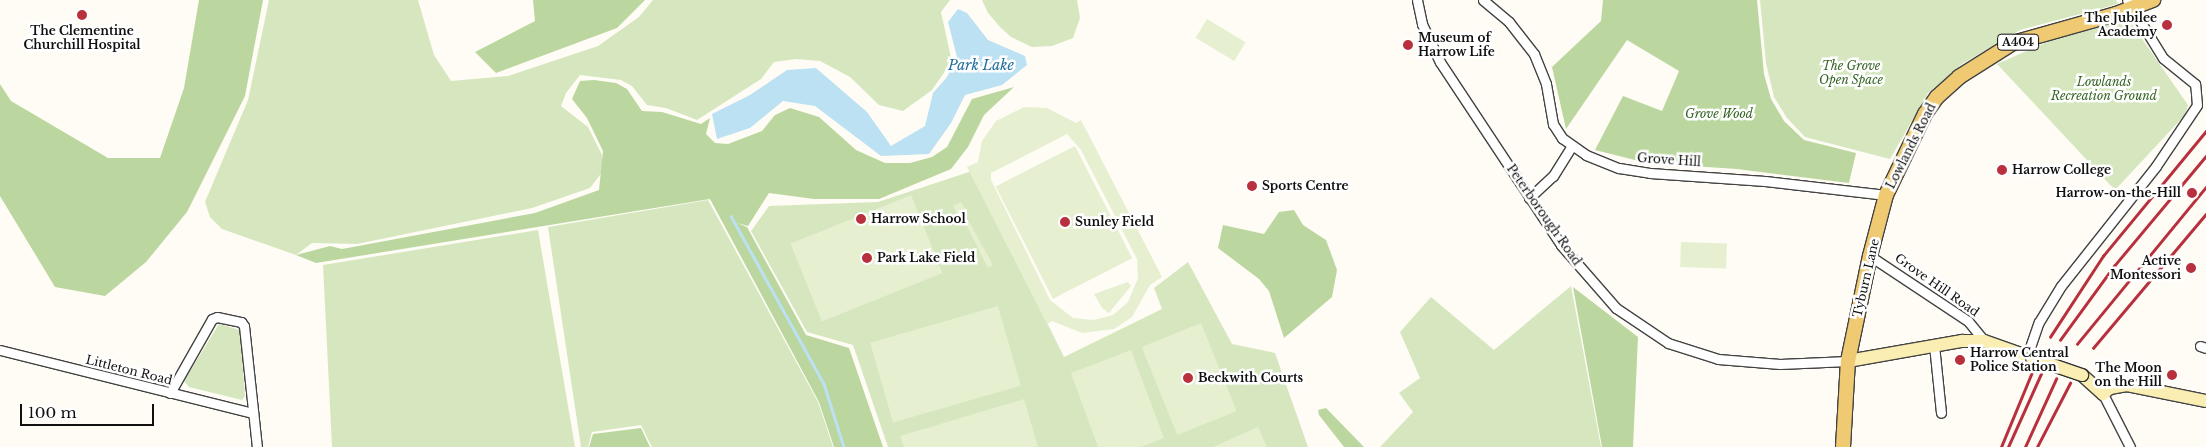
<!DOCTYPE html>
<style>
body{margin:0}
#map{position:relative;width:2206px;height:447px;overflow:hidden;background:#fefcf4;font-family:"Libre Baskerville",serif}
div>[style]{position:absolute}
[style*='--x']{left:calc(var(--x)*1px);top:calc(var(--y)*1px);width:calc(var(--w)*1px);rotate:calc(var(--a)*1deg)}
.green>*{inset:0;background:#d6e7bf}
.forest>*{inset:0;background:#bbd79f}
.pitch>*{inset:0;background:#e6efd0;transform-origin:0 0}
.water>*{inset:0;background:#bbe1f3}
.stream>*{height:2.5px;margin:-1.25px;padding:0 1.25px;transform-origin:1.25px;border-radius:1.25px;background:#bbe1f3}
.roads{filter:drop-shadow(1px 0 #434343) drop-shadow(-1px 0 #434343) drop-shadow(0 1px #434343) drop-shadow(0 -1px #434343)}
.street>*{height:9px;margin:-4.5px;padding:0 4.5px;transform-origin:4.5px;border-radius:4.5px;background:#fff}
.secondary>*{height:12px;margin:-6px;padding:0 6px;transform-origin:6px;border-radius:6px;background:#faeeb3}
.primary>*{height:14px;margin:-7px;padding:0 7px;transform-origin:7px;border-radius:7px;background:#efca73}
.rail>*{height:2.5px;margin:-1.25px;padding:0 1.25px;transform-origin:1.25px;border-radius:1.25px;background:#b8303e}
.bridges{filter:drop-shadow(1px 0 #323232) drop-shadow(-1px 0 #323232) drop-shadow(0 1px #323232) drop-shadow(0 -1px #323232)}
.secondary-bridge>*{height:12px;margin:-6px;padding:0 6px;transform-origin:6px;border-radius:6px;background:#faeeb3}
.dots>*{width:14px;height:14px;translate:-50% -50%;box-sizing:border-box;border:2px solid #fff;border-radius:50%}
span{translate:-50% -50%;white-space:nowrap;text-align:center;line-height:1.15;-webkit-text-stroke:5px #fff;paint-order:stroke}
.shield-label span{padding:1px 4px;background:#fff;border:1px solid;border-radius:4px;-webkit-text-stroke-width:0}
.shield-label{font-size:11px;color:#101010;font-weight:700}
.poi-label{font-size:12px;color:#101010;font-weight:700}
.right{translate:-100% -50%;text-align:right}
.left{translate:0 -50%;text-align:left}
.park-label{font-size:12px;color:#356424;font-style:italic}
.street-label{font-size:12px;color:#101010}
.water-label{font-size:14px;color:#206c9b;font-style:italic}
.scale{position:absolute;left:20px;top:404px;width:134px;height:22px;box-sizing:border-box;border:2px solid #101010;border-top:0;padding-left:6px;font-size:15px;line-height:18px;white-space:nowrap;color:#101010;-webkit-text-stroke:4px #fff;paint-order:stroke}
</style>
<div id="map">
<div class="green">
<div style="clip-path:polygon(269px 0,418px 0,434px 55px,451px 81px,508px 76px,598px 46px,639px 17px,653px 0,950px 0,941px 12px,951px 58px,948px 67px,932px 90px,903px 111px,879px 105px,850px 77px,820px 61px,796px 59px,774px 62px,761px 79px,697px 120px,666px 108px,647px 105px,632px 86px,621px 80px,580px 75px,566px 93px,561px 106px,588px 127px,602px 155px,603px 171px,590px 188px,532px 208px,357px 244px,312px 243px,296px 255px,222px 229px,210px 217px,205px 202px,248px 100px)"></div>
<div style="clip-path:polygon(982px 0,1077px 0,1080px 18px,1073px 38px,1052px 46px,1032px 47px,1011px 37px,1001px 28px,988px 13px)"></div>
<div style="clip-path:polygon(1760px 0,2116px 0,2118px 4px,2020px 30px,1962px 64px,1928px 93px,1890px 159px,1805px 137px,1787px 118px,1774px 97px,1766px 63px)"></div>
<div style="clip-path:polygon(2129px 20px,2188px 105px,2185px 115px,2115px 190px,1997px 64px,2054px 39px)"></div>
<div style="clip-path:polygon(972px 171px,1064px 357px,1162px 309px,1154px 288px,1188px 262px,1232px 344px,1275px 353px,1308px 447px,888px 447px,853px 345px,807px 332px,751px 231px,769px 206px,878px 202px)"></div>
<div style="clip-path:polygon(708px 200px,818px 402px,833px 447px,652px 447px,641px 425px,592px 432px,588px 447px,581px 447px,548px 227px)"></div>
<div style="clip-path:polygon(538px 230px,575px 447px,332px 447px,323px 265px)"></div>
<div style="clip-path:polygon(1571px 286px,1601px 447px,1380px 447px,1413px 412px,1399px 393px,1420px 378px,1400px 332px,1431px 297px,1494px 350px)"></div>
<div style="clip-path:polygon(219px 324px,240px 330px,245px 396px,242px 400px,189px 387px,184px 381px)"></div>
</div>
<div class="forest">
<div style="clip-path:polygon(199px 0,263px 0,245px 96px,187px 212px,146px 262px,105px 296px,55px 287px,0 196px,0 84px,11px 101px,108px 158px,160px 158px,184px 88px)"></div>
<div style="clip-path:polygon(533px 0,645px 0,617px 28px,496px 73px,475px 52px,535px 21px)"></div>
<div style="clip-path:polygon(1603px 0,1757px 0,1764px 74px,1771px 99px,1784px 121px,1804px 140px,1856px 153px,1849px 183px,1737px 169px,1647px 163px,1595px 150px,1623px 96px,1662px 111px,1679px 71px,1627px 40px,1566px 129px,1552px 67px,1601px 21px)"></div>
<div style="clip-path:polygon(594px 80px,616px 83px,627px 89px,642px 111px,662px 112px,701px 124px,710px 118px,706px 134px,715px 143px,728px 144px,762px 131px,775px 115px,790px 108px,819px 117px,856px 150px,885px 163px,910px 163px,932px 157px,947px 147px,972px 99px,1014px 87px,984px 115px,968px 147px,951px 169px,879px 199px,814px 199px,769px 193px,748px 226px,737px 223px,747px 227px,806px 335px,849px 348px,883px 447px,834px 447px,819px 402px,710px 199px,316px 263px,296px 255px,330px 246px,342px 249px,535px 213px,599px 190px,603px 151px,587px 118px,572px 99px,580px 81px)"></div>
<div style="clip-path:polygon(1294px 210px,1303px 225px,1326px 240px,1337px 270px,1332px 297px,1284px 338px,1269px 291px,1259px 279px,1218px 248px,1223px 225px,1264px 234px,1279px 212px)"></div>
<div style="clip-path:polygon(1573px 287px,1638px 337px,1633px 447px,1602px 447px)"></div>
<div style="clip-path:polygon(1326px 408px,1364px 447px,1344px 447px,1319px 415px,1318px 410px)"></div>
<div style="clip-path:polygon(641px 428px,650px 447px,589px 447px,593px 434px)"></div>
</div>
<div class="pitch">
<div style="left:1207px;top:19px;width:45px;height:22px;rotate:31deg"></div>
<div style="clip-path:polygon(evenodd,1024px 107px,1047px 108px,1076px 123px,1081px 120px,1162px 277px,1150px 285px,1132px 317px,1114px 329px,1082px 333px,1052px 321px,1047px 324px,967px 167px,978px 162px,982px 141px,996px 121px,1024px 107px,1067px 134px,1081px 150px,1137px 259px,1138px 278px,1128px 302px,1113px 315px,1094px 320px,1073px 318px,1050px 300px,991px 180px,991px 173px,1067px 134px)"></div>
<div style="left:1075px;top:146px;width:126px;height:89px;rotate:63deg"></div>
<div style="left:911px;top:195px;width:84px;height:130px;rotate:68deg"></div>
<div style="clip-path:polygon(961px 202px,966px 211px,964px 213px,993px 265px,988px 268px,961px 214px,958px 215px,953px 206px)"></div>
<div style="left:1681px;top:242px;width:46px;height:25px;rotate:2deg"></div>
<div style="clip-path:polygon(1128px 282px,1131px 286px,1109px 313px,1102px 308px,1094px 294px)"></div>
<div style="left:998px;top:306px;width:83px;height:133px;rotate:74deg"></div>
<div style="left:1201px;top:323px;width:95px;height:64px;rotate:68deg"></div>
<div style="clip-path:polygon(1131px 350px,1164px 438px,1141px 447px,1098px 447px,1071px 373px)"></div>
<div style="clip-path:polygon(1024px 399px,1038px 447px,904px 447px,900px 436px)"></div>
<div style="clip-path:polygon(1258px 427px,1267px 447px,1213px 447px)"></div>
</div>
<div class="water">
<div style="clip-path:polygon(958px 9px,967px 13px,988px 40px,1025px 56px,1027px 65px,1002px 85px,965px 95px,951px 123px,929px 154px,881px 156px,815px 106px,783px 101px,750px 128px,717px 139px,712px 114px,750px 95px,787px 70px,816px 68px,867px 112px,891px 146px,925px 126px,933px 93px,947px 77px,957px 57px,948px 22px)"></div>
</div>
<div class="stream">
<div style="--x:731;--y:216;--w:192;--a:61"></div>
<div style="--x:824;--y:384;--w:66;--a:72.4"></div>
</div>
<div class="roads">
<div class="street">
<div style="--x:1417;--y:0;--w:25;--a:78"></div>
<div style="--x:1422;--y:24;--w:42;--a:64.7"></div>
<div style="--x:1440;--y:62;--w:219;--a:56.5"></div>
<div style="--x:1561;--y:245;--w:84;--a:48.9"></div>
<div style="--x:1616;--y:308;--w:63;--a:33.9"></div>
<div style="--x:1668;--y:343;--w:52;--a:17.7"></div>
<div style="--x:1718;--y:359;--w:62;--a:4.6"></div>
<div style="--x:1780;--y:364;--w:68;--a:-2.5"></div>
<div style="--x:1483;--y:0;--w:34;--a:40"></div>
<div style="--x:1509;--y:22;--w:41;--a:52"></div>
<div style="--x:1534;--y:54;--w:32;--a:68"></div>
<div style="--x:1546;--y:84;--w:41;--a:80.1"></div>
<div style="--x:1553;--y:124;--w:17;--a:57"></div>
<div style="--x:1562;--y:138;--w:29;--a:35"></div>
<div style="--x:1586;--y:155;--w:35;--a:22"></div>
<div style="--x:1619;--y:168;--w:31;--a:9"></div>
<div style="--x:1650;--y:173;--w:115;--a:4"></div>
<div style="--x:1765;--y:181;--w:122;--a:6.6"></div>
<div style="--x:1529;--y:198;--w:33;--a:-43"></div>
<div style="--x:1553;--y:176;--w:34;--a:-58"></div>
<div style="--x:1870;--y:256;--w:118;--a:33.6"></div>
<div style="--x:1968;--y:321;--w:26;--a:51"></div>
<div style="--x:1934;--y:345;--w:68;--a:84.1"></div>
<div style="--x:2200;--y:346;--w:6;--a:18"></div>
<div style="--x:0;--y:350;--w:261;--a:14"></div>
<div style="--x:2027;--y:356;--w:36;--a:-71"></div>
<div style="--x:2039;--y:322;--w:42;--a:-58.6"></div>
<div style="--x:2061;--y:286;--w:153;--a:-51.6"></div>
<div style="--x:2156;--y:166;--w:73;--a:-56.1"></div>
<div style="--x:2197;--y:105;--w:21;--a:-95"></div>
<div style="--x:2195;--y:84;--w:41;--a:-140.9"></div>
<div style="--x:2163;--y:58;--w:68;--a:-121.8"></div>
<div style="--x:170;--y:393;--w:85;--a:-60.4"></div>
<div style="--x:212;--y:319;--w:5;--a:-22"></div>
<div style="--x:217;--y:317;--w:25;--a:12"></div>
<div style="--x:241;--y:322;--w:5;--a:53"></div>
<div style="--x:244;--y:326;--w:122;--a:83.9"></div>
<div style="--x:2103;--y:394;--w:59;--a:63"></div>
</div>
<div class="secondary">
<div style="--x:1848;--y:361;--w:116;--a:-10"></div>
<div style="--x:1962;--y:341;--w:22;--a:0"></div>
<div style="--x:1984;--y:341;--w:51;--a:19.5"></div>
<div style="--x:2082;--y:375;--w:28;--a:42"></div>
<div style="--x:2103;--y:394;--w:9;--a:-41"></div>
<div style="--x:2110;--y:388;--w:17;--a:-10"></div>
<div style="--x:2127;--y:385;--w:81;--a:11.4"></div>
</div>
<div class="primary">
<div style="--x:1843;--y:447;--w:86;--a:-86.7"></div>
<div style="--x:1848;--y:361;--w:107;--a:-78.2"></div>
<div style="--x:1870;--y:256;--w:63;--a:-75.3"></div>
<div style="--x:1886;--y:195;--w:90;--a:-64.3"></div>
<div style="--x:1925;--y:114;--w:21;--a:-55"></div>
<div style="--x:1937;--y:97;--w:30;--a:-42"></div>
<div style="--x:1959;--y:77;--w:64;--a:-32.2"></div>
<div style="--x:2013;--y:43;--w:107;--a:-15.7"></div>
<div style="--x:2116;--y:14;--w:40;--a:-21"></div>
</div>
</div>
<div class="rail">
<div style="--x:2050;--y:337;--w:97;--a:-56.8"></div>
<div style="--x:2103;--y:256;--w:162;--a:-50.5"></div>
<div style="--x:2060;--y:340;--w:92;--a:-53.9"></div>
<div style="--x:2114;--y:266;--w:143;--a:-50.1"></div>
<div style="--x:2077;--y:344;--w:203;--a:-50.6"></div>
<div style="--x:2093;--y:348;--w:175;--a:-49.9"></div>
<div style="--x:2001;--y:447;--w:81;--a:-67.5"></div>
<div style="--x:2008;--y:447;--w:80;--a:-65.7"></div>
<div style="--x:2025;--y:447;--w:75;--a:-65.5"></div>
<div style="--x:2037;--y:447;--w:72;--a:-62.7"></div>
</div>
<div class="bridges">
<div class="secondary-bridge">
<div style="--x:2032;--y:358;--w:53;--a:18.8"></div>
</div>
</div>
<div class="dots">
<div style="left:82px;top:15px;background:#b8303e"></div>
<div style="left:2167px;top:25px;background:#b8303e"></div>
<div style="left:1408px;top:45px;background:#b8303e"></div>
<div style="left:2002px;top:170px;background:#b8303e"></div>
<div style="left:1252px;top:186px;background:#b8303e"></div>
<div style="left:2192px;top:193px;background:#b8303e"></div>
<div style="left:861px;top:219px;background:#b8303e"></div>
<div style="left:1065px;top:222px;background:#b8303e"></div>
<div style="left:867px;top:258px;background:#b8303e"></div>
<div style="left:2191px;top:268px;background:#b8303e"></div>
<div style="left:1960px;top:360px;background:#b8303e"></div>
<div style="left:2172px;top:375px;background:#b8303e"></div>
<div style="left:1188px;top:378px;background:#b8303e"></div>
</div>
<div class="shield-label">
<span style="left:2018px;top:42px">A404</span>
</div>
<div class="poi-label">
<span class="right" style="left:2157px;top:25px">The Jubilee<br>Academy</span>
<span style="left:82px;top:38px">The Clementine<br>Churchill Hospital</span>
<span class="left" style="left:1418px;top:45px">Museum of<br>Harrow Life</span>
<span class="left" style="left:2012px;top:170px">Harrow College</span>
<span class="left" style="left:1262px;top:186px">Sports Centre</span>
<span class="right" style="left:2181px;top:193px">Harrow-on-the-Hill</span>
<span class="left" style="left:871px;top:219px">Harrow School</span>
<span class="left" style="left:1075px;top:222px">Sunley Field</span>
<span class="left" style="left:877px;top:258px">Park Lake Field</span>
<span class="right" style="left:2181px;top:268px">Active<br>Montessori</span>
<span class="left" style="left:1970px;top:360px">Harrow Central<br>Police Station</span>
<span class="right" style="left:2162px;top:375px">The Moon<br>on the Hill</span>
<span class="left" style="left:1198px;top:378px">Beckwith Courts</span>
</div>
<div class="park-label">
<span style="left:1851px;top:73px">The Grove<br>Open Space</span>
<span style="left:2104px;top:89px">Lowlands<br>Recreation Ground</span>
<span style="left:1719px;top:114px">Grove Wood</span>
</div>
<div class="street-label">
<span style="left:1911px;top:146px;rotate:-63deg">Lowlands Road</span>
<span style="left:1669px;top:160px;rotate:4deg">Grove Hill</span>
<span style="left:1544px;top:215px;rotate:55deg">Peterborough Road</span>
<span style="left:1866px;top:278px;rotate:-77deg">Tyburn Lane</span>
<span style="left:1937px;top:285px;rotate:35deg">Grove Hill Road</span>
<span style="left:129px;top:370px;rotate:14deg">Littleton Road</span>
</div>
<div class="water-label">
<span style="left:981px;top:65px">Park Lake</span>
</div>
<div class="scale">100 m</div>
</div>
